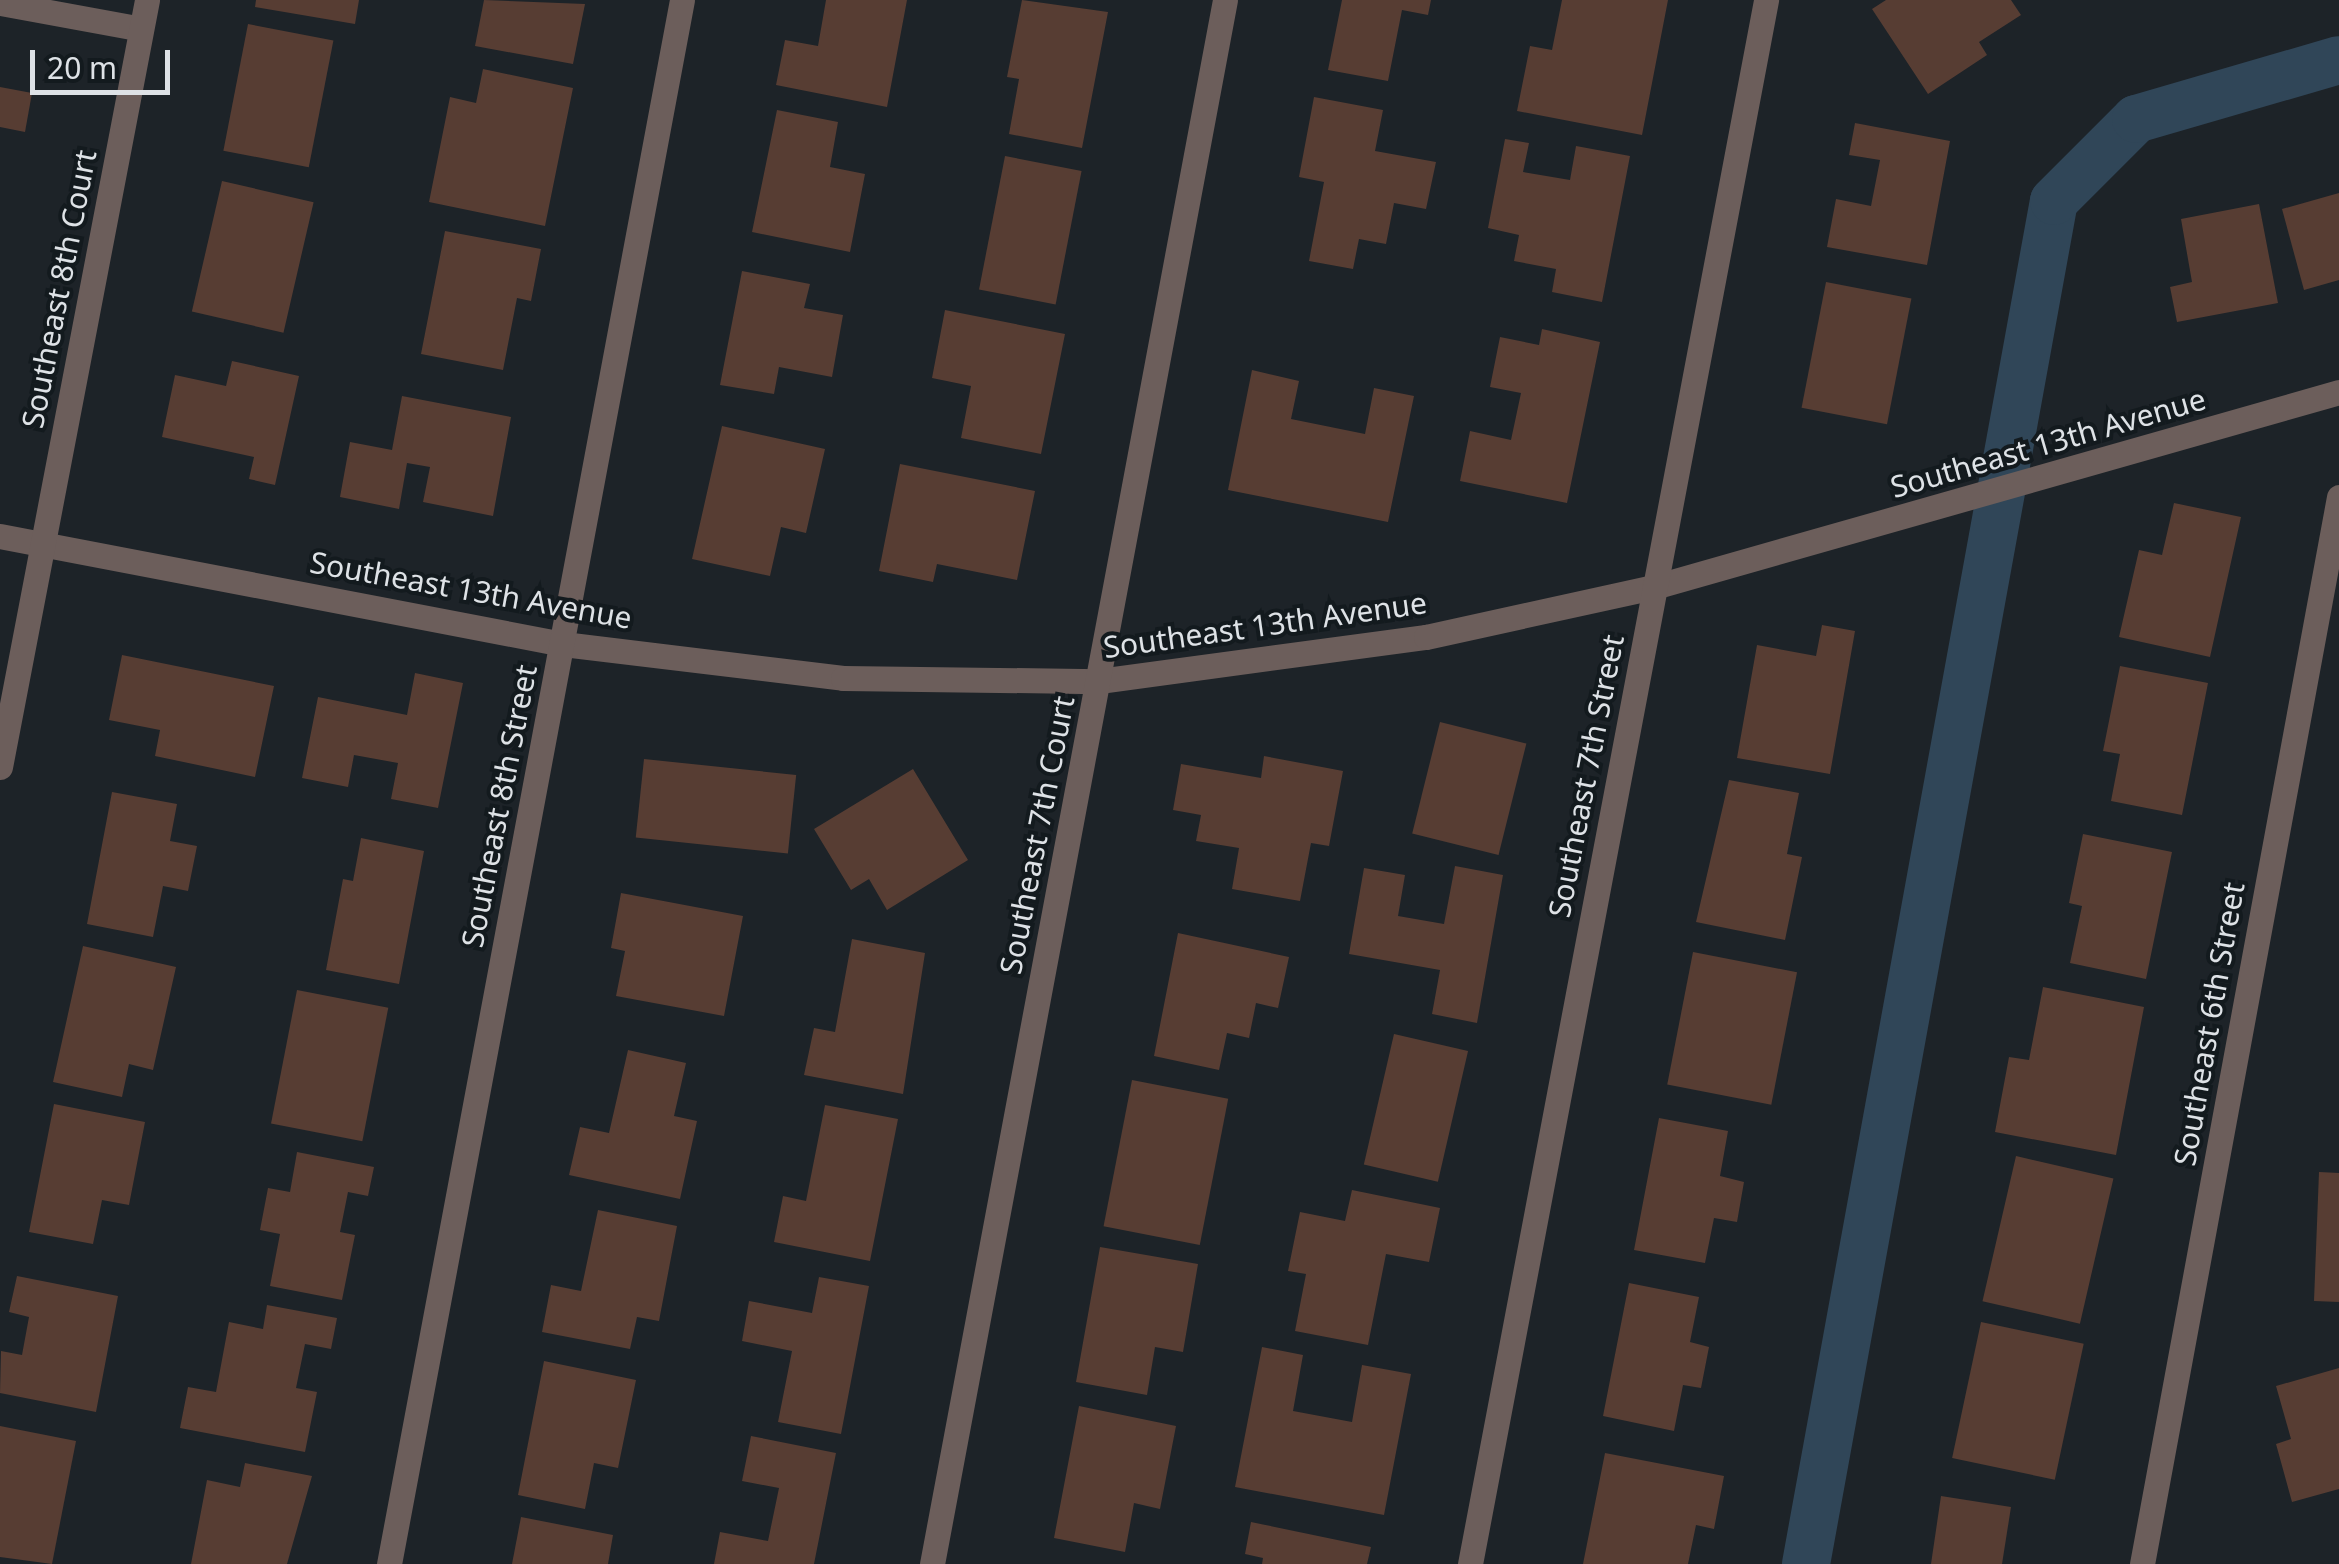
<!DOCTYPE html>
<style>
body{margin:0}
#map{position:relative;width:2339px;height:1564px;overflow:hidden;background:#1d2328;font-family:"Noto Sans",sans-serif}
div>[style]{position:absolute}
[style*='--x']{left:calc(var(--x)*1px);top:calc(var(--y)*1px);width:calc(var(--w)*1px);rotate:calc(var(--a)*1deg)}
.canal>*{height:48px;margin:-24px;padding:0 24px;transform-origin:24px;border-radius:24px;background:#304658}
.building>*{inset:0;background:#573d33;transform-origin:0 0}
.street>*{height:25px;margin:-12.5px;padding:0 12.5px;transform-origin:12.5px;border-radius:12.5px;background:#6c5e5b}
span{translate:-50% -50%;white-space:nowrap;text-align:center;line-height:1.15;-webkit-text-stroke:8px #131a1e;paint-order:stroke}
.street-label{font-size:30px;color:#dee2e6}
.scale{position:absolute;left:30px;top:50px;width:140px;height:45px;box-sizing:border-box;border:5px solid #dee2e6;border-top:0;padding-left:12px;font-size:30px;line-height:35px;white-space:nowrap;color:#dee2e6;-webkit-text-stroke:8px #131a1e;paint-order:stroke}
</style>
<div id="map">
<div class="canal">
<div style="--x:1806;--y:1564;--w:1385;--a:-79.69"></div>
<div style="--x:2054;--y:201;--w:116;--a:-45"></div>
<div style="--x:2136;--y:119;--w:211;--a:-16.2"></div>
</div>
<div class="building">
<div style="clip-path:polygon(256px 0,359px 0,355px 24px,255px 7px)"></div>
<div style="clip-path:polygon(484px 0,585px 4px,573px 64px,475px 46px)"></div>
<div style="clip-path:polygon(826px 0,907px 0,887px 107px,776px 85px,785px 40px,818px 46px)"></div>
<div style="clip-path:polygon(1022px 0,1108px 12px,1082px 148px,1009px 134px,1019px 79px,1007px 77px)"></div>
<div style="clip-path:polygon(1342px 0,1431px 0,1428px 15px,1402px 10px,1388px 81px,1328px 70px)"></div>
<div style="clip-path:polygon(1562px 0,1668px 0,1642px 135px,1517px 111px,1530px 46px,1552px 50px)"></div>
<div style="clip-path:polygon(1886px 0,2011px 0,2021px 15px,1979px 42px,1987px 55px,1928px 94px,1872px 9px)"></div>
<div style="left:248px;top:24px;width:87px;height:129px;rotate:11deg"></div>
<div style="clip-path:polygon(483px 69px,573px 88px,545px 226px,429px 202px,450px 97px,476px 103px)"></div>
<div style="clip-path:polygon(0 87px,32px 93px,25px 132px,0 127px)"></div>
<div style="clip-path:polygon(1314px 97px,1383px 110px,1375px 151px,1436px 162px,1426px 209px,1394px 203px,1386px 244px,1359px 239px,1353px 269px,1309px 261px,1324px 182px,1299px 177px)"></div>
<div style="clip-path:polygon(777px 110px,838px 122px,830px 167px,865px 174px,850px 252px,752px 232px)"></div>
<div style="clip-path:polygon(1855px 123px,1950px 141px,1927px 265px,1827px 247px,1836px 199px,1871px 206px,1880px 160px,1849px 155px)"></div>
<div style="clip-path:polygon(1505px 139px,1529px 143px,1523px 172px,1570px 180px,1576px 146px,1630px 156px,1602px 302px,1552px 292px,1556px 269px,1514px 261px,1519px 235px,1488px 228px)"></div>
<div style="left:1005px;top:156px;width:78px;height:136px;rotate:11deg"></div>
<div style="left:222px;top:181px;width:94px;height:134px;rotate:13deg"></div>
<div style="clip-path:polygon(2339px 193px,2339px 280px,2304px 290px,2282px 209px)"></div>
<div style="clip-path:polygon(2259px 204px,2278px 303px,2177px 322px,2170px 287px,2192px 282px,2181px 219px)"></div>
<div style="clip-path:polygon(445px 231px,541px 249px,531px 301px,517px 298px,503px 370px,421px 354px)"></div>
<div style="clip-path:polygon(742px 271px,810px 284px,804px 308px,843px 315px,832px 377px,779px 367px,774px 394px,720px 385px)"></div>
<div style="left:1826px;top:282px;width:87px;height:128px;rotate:11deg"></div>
<div style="clip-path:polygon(945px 310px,1065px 334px,1041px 454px,961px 438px,971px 386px,932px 378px)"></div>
<div style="clip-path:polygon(1542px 329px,1600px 342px,1567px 503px,1460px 481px,1470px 431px,1511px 440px,1521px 393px,1490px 387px,1500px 337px,1539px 345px)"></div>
<div style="clip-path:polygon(232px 361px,299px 376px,275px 485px,249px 479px,254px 457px,162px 437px,175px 375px,226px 386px)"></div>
<div style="clip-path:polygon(1252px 370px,1299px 381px,1291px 419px,1365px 434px,1374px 388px,1414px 396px,1388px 522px,1228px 490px)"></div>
<div style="clip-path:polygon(402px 396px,511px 417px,493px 516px,423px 502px,430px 467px,407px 463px,399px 509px,340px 497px,350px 442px,392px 450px)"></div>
<div style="clip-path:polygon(722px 426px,825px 449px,806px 533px,781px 527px,770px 576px,692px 559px)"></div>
<div style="clip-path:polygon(900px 464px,1035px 491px,1017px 580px,937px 564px,933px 582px,879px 571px)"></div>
<div style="clip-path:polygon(2174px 503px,2241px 517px,2210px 657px,2119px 637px,2139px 550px,2162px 555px)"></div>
<div style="clip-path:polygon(1822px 625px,1855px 631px,1830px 774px,1737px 758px,1757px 645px,1816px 656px)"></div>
<div style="clip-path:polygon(122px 655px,274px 686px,255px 777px,155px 756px,160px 730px,109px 720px)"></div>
<div style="clip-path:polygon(2120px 666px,2208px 683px,2182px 815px,2111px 801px,2120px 754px,2103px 751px)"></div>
<div style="clip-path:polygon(415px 673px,463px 683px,438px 808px,391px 799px,398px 763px,354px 755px,348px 787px,302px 778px,318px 697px,407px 715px)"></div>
<div style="left:1440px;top:722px;width:89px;height:115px;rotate:14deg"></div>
<div style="clip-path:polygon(1264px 756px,1343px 771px,1329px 846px,1311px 843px,1300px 901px,1232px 889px,1239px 848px,1196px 841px,1201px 815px,1173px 810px,1181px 764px,1261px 778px)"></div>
<div style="left:644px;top:759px;width:153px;height:79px;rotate:6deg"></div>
<div style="clip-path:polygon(913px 769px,968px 860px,887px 910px,869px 879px,851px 890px,814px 829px)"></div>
<div style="clip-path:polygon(1729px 780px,1799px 793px,1787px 854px,1802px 857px,1785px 940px,1696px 922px)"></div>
<div style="clip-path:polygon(112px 792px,177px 804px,170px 841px,197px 846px,188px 891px,163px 886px,153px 937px,87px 924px)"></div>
<div style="clip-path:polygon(2083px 834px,2172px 852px,2146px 979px,2070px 963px,2082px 906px,2069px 903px)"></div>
<div style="clip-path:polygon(361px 838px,424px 851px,399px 984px,326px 970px,343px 879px,353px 881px)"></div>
<div style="clip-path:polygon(1455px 866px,1503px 875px,1477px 1023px,1432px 1014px,1440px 970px,1349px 954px,1364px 868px,1405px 875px,1398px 916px,1444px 924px)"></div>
<div style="clip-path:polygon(621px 893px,743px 916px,724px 1016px,616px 996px,625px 951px,611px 948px)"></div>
<div style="clip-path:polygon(1178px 933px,1289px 957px,1278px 1008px,1256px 1003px,1249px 1038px,1227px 1033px,1219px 1070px,1154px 1056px)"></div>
<div style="clip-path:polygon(852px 939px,925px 953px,903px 1094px,804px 1075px,814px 1028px,835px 1032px)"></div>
<div style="clip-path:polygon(83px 946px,176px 967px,153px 1070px,129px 1064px,122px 1097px,53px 1082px)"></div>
<div style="left:1693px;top:952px;width:106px;height:135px;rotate:11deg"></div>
<div style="clip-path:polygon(2043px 987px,2144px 1007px,2116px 1155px,1995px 1132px,2009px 1057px,2029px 1060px)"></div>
<div style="left:297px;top:990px;width:93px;height:136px;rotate:11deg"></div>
<div style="left:1394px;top:1034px;width:76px;height:134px;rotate:13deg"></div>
<div style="clip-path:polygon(628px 1050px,686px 1063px,674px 1116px,697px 1121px,680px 1199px,569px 1175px,580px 1127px,609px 1133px)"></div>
<div style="left:1132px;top:1080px;width:98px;height:149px;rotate:11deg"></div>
<div style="clip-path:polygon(54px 1104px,145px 1122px,129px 1205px,102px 1200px,93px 1244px,29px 1232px)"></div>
<div style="clip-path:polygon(825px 1105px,898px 1119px,870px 1261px,774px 1242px,783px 1196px,806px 1201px)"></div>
<div style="clip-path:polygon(1659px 1118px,1728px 1131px,1720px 1176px,1744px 1182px,1737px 1222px,1714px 1218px,1705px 1263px,1634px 1250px)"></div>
<div style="clip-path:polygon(297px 1152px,374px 1167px,368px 1196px,348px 1192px,340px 1232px,355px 1235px,342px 1300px,270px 1286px,280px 1234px,260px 1230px,268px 1188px,290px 1192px)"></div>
<div style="left:2016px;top:1156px;width:100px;height:149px;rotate:13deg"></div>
<div style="clip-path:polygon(2319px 1172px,2339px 1173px,2339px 1302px,2314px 1301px)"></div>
<div style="clip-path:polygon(1352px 1190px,1440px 1208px,1429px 1262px,1386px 1254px,1368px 1345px,1295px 1331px,1306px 1274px,1288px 1271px,1300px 1212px,1345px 1221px)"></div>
<div style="clip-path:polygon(598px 1210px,677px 1226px,659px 1321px,637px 1317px,630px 1349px,542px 1332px,551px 1285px,581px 1291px)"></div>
<div style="clip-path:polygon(1100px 1247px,1198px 1264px,1183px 1352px,1155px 1347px,1147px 1395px,1076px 1382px)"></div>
<div style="clip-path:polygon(17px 1276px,118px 1296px,96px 1412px,0 1393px,1px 1351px,22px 1355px,29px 1317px,9px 1312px)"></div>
<div style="clip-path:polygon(819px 1277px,869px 1286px,841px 1434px,778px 1422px,792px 1351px,742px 1341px,749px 1301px,812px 1313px)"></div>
<div style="clip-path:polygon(1629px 1283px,1699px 1297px,1690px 1342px,1709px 1347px,1701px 1388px,1683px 1385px,1674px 1431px,1603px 1416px)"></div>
<div style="clip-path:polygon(267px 1305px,337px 1318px,331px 1349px,305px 1344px,296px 1388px,317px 1392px,305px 1452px,180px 1428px,188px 1387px,216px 1392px,229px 1322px,263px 1329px)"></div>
<div style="left:1981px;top:1322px;width:105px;height:139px;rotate:12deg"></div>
<div style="clip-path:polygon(1262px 1347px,1303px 1355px,1293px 1411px,1352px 1422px,1362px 1365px,1411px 1374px,1384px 1515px,1235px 1487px)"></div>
<div style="clip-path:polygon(544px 1361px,636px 1380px,618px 1468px,594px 1463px,585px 1509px,518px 1495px)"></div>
<div style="clip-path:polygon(2339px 1368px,2339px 1489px,2292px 1502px,2276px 1444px,2291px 1439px,2276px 1386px)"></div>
<div style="clip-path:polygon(1079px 1406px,1176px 1426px,1160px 1509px,1134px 1503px,1125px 1552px,1054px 1538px)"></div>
<div style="clip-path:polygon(0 1426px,76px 1441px,52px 1564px,0 1557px)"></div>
<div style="clip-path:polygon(751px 1436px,836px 1453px,814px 1564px,714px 1564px,720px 1532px,768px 1541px,779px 1488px,742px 1481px)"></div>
<div style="clip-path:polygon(1605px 1453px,1724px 1476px,1714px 1529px,1696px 1525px,1688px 1564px,1583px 1564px)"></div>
<div style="clip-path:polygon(245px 1463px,312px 1476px,287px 1564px,191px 1564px,207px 1480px,240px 1487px)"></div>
<div style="clip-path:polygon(1941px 1496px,2011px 1507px,2002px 1564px,1931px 1564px)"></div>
<div style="clip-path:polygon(521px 1517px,613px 1535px,608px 1564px,512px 1564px)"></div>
<div style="clip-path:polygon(1251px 1522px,1371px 1547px,1367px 1564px,1262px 1564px,1263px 1558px,1245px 1554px)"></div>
</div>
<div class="street">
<div style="--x:0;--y:3;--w:143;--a:10.4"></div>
<div style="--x:0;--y:536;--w:573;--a:10.86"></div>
<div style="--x:563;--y:644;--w:282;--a:6.9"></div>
<div style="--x:843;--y:678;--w:256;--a:0.7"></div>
<div style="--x:1099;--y:681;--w:330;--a:-7.7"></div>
<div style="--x:1426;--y:637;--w:233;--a:-12.4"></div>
<div style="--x:1654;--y:587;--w:712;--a:-15.89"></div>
<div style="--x:0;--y:767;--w:781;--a:-79.15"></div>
<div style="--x:389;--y:1564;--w:1591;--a:-79.39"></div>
<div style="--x:932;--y:1564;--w:1591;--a:-79.39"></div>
<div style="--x:1470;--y:1564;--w:1592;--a:-79.28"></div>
<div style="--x:2142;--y:1564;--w:1085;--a:-79.54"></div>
</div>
<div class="street-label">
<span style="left:59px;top:289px;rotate:-79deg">Southeast 8th Court</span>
<span style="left:2048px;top:443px;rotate:-16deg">Southeast 13th Avenue</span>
<span style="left:471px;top:590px;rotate:10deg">Southeast 13th Avenue</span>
<span style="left:1265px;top:625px;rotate:-8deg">Southeast 13th Avenue</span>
<span style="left:1586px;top:776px;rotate:-79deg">Southeast 7th Street</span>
<span style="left:499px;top:806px;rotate:-79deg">Southeast 8th Street</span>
<span style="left:1037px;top:835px;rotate:-79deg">Southeast 7th Court</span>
<span style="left:2209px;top:1024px;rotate:-80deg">Southeast 6th Street</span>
</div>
<div class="scale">20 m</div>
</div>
